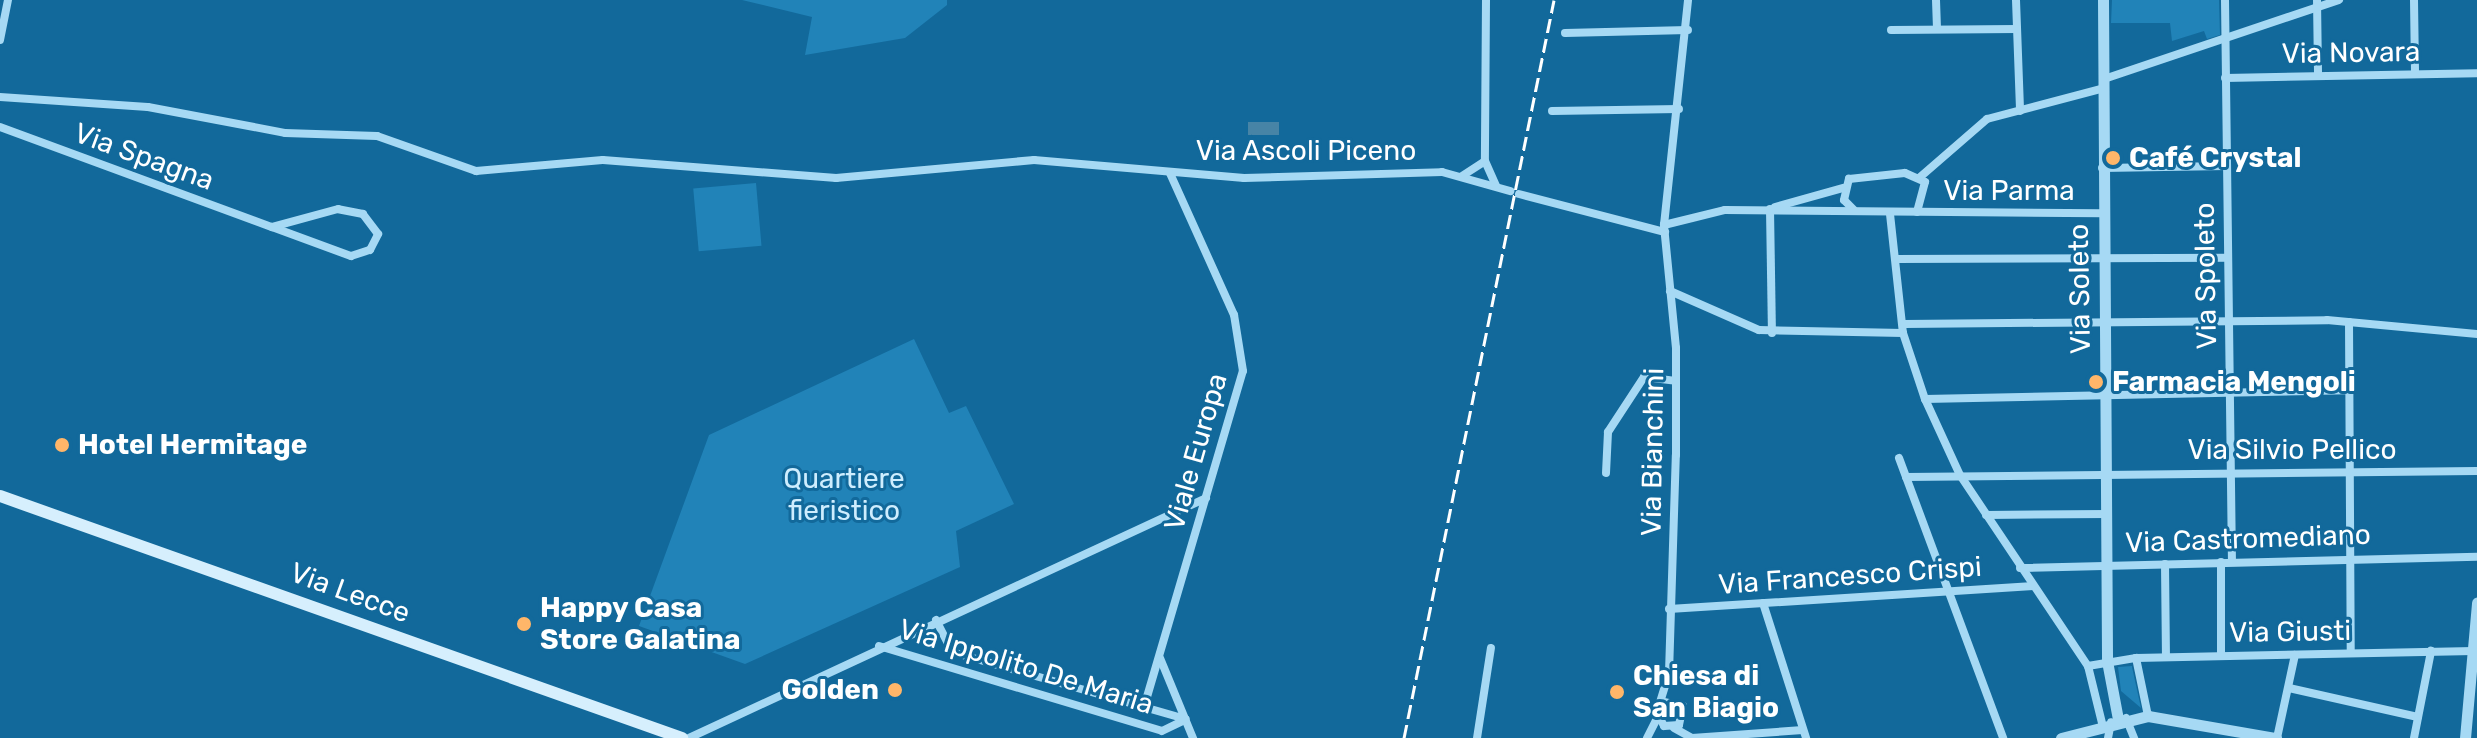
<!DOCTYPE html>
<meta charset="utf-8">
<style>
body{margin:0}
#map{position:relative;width:2477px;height:738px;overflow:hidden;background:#12699b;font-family:Rubik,sans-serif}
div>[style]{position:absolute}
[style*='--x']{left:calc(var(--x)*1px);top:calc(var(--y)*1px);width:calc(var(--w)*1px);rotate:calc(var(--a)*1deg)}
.green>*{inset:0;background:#2183b8;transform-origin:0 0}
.water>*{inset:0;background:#4784a6;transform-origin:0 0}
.minor>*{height:8px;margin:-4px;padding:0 4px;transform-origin:4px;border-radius:4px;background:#a6d9f4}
.tertiary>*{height:11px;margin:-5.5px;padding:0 5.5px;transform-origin:5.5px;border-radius:5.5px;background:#a6d9f4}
.secondary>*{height:12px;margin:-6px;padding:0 6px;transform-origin:6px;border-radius:6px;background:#d6effd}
.rail>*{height:3px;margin-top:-1.5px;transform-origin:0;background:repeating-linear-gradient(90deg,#fff 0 14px,transparent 0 20px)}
.dots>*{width:22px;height:22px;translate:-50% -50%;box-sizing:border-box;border:4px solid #12699b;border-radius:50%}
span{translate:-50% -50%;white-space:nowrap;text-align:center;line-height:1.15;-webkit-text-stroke:6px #12699b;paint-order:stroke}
.street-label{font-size:28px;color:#fff}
.poi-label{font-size:28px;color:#fff;font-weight:700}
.left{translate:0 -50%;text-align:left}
.right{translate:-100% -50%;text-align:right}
.park-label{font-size:28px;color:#ceedfe}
</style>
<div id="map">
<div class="green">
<div style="clip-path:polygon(742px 0,947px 0,947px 5px,905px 38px,805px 55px,812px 17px)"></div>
<div style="clip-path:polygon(2112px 0,2219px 0,2220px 35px,2207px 39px,2204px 31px,2172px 41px,2170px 23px,2111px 23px)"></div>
<div style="left:756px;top:183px;width:63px;height:63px;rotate:85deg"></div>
<div style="clip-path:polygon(914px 339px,949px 413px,966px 406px,1014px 504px,956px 531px,960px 567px,745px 664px,639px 626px,709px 435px)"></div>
<div style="clip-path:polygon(2132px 666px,2132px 667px,2141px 708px,2121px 691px,2118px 667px)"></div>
</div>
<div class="water">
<div style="left:1279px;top:122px;width:13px;height:31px;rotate:90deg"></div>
</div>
<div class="minor">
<div style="--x:1486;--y:0;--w:161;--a:90.4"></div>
<div style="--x:1485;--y:161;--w:27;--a:66"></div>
<div style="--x:1936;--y:0;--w:28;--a:88"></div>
<div style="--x:2016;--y:0;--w:111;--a:87.9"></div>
<div style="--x:2225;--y:0;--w:561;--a:89.29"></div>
<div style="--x:2317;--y:0;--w:75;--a:89.2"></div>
<div style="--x:2414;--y:0;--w:73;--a:89.2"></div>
<div style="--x:1891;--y:30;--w:126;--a:-0.5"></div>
<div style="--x:1565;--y:33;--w:123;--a:-1.4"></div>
<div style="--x:0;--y:40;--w:41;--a:-78.7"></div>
<div style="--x:2225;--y:78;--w:252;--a:-1.1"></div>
<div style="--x:2104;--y:79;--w:248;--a:-18.6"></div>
<div style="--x:0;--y:97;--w:148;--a:3.9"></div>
<div style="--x:148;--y:107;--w:139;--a:10.7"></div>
<div style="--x:285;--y:133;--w:92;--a:1.9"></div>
<div style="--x:377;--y:136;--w:105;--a:19.5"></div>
<div style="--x:476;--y:171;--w:127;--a:-5"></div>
<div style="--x:603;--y:160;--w:234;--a:4.4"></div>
<div style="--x:836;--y:178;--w:199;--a:-5.2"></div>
<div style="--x:1034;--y:160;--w:211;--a:4.9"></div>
<div style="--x:1244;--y:178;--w:198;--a:-1.7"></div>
<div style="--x:1442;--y:172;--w:71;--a:15.6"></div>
<div style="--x:1552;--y:111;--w:127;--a:-0.9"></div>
<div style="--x:0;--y:127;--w:290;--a:20.2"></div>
<div style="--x:272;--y:227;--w:84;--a:20.2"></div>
<div style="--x:351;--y:256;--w:20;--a:-18"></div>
<div style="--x:370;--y:250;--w:18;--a:-63"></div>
<div style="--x:378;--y:234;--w:25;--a:-127"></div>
<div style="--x:363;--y:214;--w:25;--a:-169"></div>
<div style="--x:338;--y:209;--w:68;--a:164.7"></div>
<div style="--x:2102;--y:168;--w:125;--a:-0.9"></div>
<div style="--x:1462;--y:176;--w:27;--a:-33"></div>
<div style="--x:1919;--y:178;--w:90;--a:-40.9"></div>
<div style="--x:1987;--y:119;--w:121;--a:-14.8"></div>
<div style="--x:1519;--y:194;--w:151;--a:14.6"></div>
<div style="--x:1775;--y:207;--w:71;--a:-15.6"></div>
<div style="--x:1770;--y:209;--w:124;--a:89.1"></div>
<div style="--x:1854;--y:210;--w:14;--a:-135"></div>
<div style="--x:1844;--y:200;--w:22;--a:-77"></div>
<div style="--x:1849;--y:179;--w:56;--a:-6.1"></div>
<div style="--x:1905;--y:173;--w:22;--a:24"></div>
<div style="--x:1925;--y:182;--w:31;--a:105"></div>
<div style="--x:1890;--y:214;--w:120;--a:83.8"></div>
<div style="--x:1903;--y:333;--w:70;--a:71.6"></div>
<div style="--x:1925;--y:399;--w:84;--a:65.3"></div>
<div style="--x:1960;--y:475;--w:230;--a:56.2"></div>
<div style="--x:2088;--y:666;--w:59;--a:76.2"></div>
<div style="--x:1664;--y:225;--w:63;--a:-13.8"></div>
<div style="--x:1725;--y:210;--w:377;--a:0.5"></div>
<div style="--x:1896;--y:259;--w:332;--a:-0.2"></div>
<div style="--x:1670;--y:291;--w:97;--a:23.7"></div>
<div style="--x:1759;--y:330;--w:144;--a:1.2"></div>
<div style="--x:2349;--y:322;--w:331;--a:89.7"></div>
<div style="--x:1904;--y:324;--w:423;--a:-0.5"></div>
<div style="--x:2327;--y:320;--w:151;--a:5.3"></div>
<div style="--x:1925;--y:399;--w:422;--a:-1.2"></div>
<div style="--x:1899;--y:458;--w:299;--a:69.6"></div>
<div style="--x:1606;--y:473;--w:41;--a:-87.2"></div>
<div style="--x:1608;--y:432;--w:66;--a:-56.8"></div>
<div style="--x:1644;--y:377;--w:32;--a:7"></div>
<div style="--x:1906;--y:477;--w:571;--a:-0.6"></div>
<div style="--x:1986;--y:515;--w:122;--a:-0.5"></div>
<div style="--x:2221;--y:562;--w:94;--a:90"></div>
<div style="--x:2165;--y:564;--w:93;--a:89.4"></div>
<div style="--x:2020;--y:568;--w:457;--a:-1.4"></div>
<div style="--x:1763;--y:603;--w:142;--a:72.3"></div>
<div style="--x:1669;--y:609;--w:365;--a:-3.6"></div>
<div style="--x:936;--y:620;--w:36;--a:63"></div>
<div style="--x:952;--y:652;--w:243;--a:16"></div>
<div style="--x:879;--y:646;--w:295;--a:16.7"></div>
<div style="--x:1160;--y:658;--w:87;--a:67.6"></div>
<div style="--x:2136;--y:658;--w:59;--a:78.3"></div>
<div style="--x:2088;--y:666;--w:49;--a:-9.5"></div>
<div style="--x:2136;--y:658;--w:338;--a:-1.2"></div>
<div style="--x:2289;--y:688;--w:132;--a:12.7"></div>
<div style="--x:1664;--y:702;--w:19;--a:12"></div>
<div style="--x:1683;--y:706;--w:19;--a:102"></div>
<div style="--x:1679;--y:725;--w:15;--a:176"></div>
<div style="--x:1664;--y:726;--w:16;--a:-117"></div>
<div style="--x:1657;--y:712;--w:41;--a:-72.9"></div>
<div style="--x:1669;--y:673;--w:218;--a:-88.2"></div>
<div style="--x:1676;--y:455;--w:107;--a:-90"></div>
<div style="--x:1676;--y:348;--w:124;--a:-95.6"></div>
<div style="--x:1664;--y:225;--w:226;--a:-83.9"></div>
<div style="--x:1144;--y:707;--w:350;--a:-73.6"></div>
<div style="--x:1243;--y:371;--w:57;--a:-99.1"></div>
<div style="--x:1234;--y:315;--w:156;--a:-114.3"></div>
<div style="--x:2126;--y:718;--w:22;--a:68"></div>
<div style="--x:1674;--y:728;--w:21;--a:29"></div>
<div style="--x:1692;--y:738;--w:111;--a:-4.1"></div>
<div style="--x:1162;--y:731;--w:25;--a:-26"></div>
<div style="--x:689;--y:738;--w:570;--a:-24.9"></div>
<div style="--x:1477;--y:738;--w:91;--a:-81.2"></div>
<div style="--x:1647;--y:738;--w:22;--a:-63"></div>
<div style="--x:2108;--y:738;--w:16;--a:-79"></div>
<div style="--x:2277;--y:738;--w:85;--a:-77.8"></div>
<div style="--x:2414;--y:738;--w:89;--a:-78.9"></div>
</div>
<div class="tertiary">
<div style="--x:2103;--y:0;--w:661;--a:89.65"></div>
<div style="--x:2107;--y:661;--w:59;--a:79.3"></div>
<div style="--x:2061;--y:738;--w:90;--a:-14.2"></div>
<div style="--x:2148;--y:716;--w:130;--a:9.8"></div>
<div style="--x:2465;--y:738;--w:136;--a:-84.9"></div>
</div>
<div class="secondary">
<div style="--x:0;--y:496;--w:724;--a:19.54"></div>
</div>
<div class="rail">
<div style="--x:1404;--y:738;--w:753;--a:-78.51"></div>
</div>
<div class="dots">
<div style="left:2113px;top:158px;background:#ffb669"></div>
<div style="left:2096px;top:382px;background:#ffb669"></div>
<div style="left:62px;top:445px;background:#ffb669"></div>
<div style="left:524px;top:624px;background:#ffb669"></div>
<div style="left:895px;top:690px;background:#ffb669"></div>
<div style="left:1617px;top:692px;background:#ffb669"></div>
</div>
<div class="street-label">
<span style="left:2351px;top:53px;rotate:-1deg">Via Novara</span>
<span style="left:1306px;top:151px">Via Ascoli Piceno</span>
<span style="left:144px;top:157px;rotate:20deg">Via Spagna</span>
<span style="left:2009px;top:191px">Via Parma</span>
<span style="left:2206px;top:276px;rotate:-91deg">Via Spoleto</span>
<span style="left:2080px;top:289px;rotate:-91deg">Via Soleto</span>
<span style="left:2292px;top:450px">Via Silvio Pellico</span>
<span style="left:1196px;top:452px;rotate:-74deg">Viale Europa</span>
<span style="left:1653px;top:452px;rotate:-89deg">Via Bianchini</span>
<span style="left:2248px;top:539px;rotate:-2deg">Via Castromediano</span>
<span style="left:1850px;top:576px;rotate:-4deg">Via Francesco Crispi</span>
<span style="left:350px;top:593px;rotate:20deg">Via Lecce</span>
<span style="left:2290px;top:632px;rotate:-1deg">Via Giusti</span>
<span style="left:1026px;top:667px;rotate:17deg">Via Ippolito De Maria</span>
</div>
<div class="poi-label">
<span class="left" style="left:2129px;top:158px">Café Crystal</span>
<span class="left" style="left:2112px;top:382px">Farmacia Mengoli</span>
<span class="left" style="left:78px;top:445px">Hotel Hermitage</span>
<span class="left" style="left:540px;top:624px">Happy Casa<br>Store Galatina</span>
<span class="left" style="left:1633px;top:692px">Chiesa di<br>San Biagio</span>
<span class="right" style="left:879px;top:690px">Golden</span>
</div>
<div class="park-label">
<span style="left:844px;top:495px">Quartiere<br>fieristico</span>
</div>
</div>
